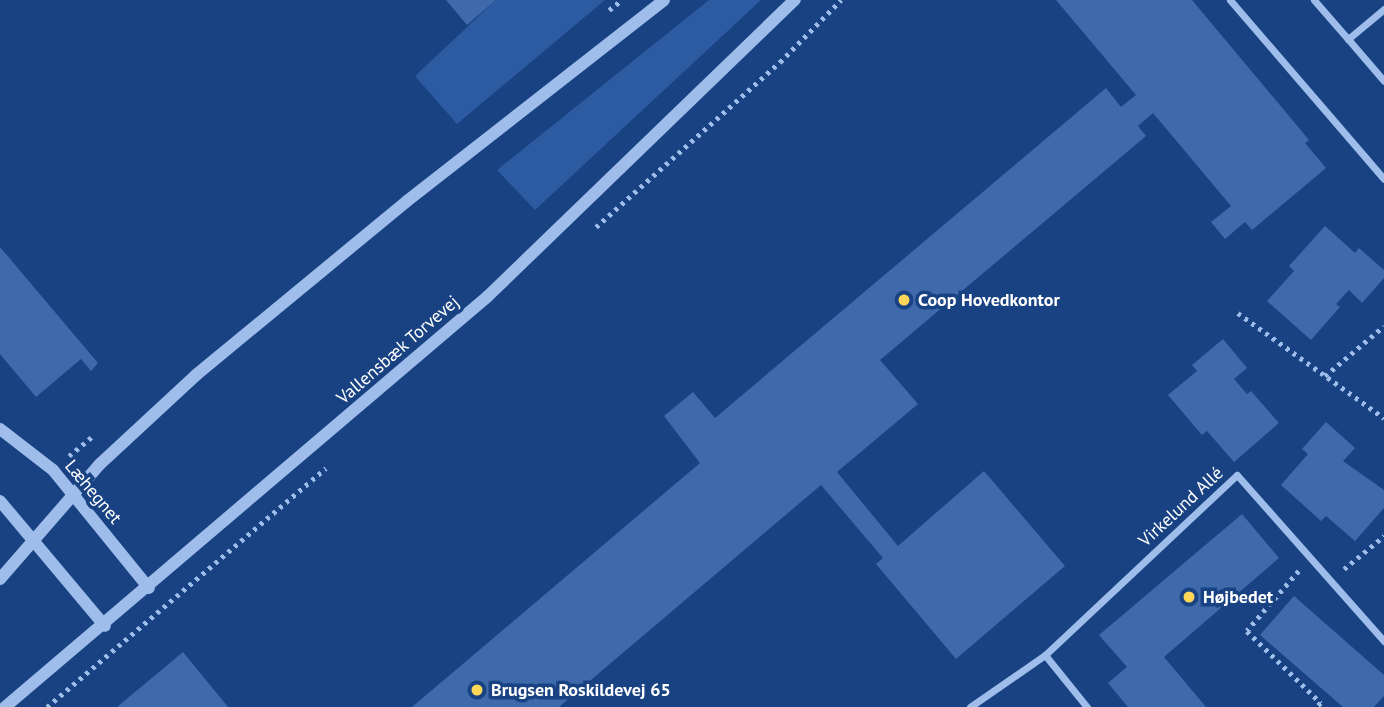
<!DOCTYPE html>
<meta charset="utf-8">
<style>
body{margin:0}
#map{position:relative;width:1384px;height:707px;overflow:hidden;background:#194283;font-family:"PT Sans",sans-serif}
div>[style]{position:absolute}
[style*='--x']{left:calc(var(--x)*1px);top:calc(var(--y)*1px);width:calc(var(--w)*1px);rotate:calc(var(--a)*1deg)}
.green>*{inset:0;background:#2c5ba2}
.building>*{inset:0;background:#3e69aa}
.path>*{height:4.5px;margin-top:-2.25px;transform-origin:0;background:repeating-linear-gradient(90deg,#9ebdeb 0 3.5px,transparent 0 8.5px)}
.minor>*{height:7px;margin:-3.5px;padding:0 3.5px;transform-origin:3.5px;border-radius:3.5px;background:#9ebdeb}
.tertiary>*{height:12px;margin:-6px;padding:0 6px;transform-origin:6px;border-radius:6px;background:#9ebdeb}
.dots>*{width:19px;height:19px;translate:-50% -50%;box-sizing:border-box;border:4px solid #194283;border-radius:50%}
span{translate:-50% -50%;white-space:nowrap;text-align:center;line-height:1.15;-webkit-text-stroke:7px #194283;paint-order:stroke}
.poi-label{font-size:18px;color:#fff;font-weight:700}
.left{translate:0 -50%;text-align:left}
.street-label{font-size:18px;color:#fff}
</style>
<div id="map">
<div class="green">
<div style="clip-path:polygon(496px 0,605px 0,457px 124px,415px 76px)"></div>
<div style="clip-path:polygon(709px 0,761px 0,535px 210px,497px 170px)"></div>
</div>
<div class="building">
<div style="clip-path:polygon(446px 0,496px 0,467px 25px)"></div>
<div style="clip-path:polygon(1056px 0,1192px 0,1309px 140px,1305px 143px,1326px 168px,1252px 230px,1245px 222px,1225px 239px,1211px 222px,1231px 206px,1153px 113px,1138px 126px,1146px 136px,880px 360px,918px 404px,837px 472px,898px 546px,984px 471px,1065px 566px,956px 659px,876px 564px,883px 558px,821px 485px,559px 707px,412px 707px,700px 463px,664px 416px,693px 392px,715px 418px,1106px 88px,1121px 107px,1136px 95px)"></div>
<div style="clip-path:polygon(1325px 226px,1355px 253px,1359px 248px,1384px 270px,1384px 278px,1362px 303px,1349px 290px,1336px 304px,1340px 307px,1311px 340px,1267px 301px,1294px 271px,1289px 266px)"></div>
<div style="clip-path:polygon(0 247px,98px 363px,91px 371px,81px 359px,36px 397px,0 354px)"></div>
<div style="clip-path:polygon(1223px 339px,1247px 368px,1234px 379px,1247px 394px,1251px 391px,1279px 423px,1234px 462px,1207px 431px,1202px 435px,1168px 395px,1197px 371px,1192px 365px)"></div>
<div style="clip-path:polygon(1326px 422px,1355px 448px,1343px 461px,1384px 490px,1384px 508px,1355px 541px,1326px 516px,1321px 521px,1281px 485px,1308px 454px,1302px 449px)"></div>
<div style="clip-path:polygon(1242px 514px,1279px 558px,1164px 657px,1206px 707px,1128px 707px,1108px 683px,1127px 667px,1099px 635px)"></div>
<div style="clip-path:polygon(1294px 596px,1384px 675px,1384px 696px,1374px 707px,1343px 707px,1260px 635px)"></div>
<div style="clip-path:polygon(183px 652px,228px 707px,117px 707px)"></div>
</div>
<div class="path">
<div style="--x:609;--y:10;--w:16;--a:-38"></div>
<div style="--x:596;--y:227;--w:247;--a:-41.9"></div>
<div style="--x:780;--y:62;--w:87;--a:-45.5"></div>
<div style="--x:1238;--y:313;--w:180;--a:35.7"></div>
<div style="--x:1325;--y:376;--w:77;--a:-40.3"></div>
<div style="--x:69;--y:456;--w:30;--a:-40"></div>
<div style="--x:1344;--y:569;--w:52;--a:-39.5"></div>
<div style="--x:1299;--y:571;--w:79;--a:130.9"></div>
<div style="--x:1247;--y:631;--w:103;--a:44.2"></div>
<div style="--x:1321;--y:703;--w:6;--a:135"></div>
<div style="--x:47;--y:707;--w:367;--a:-40.6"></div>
</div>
<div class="minor">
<div style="--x:1230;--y:0;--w:236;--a:49.3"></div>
<div style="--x:1314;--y:0;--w:52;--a:48.9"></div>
<div style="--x:1384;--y:9;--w:47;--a:140.2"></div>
<div style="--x:1348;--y:39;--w:55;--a:49.4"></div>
<div style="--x:1045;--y:655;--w:263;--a:-43.2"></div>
<div style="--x:1237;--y:475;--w:222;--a:48.5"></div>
<div style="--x:970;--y:707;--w:91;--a:-34.7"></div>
<div style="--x:1045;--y:655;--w:67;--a:51.1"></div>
</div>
<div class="tertiary">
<div style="--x:0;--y:429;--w:67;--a:37.7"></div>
<div style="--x:53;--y:470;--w:152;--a:50.9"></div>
<div style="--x:0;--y:501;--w:163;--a:50"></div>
<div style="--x:0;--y:579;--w:152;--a:-49"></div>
<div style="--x:100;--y:464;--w:131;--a:-42.8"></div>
<div style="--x:196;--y:375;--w:273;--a:-39.5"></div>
<div style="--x:407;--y:201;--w:326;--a:-38"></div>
<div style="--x:5;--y:707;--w:633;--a:-40.39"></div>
<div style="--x:487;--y:297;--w:428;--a:-44"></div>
</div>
<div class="dots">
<div style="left:904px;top:300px;background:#fed759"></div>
<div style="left:1189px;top:597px;background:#fed759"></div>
<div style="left:477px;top:690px;background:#fed759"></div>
</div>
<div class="poi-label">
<span class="left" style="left:918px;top:300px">Coop Hovedkontor</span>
<span class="left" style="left:1203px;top:597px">Højbedet</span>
<span class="left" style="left:491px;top:690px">Brugsen Roskildevej 65</span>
</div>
<div class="street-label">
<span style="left:398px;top:350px;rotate:-41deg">Vallensbæk Torvevej</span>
<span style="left:93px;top:492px;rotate:50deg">Læhegnet</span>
<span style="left:1181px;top:507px;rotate:-43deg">Virkelund Allé</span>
</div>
</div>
